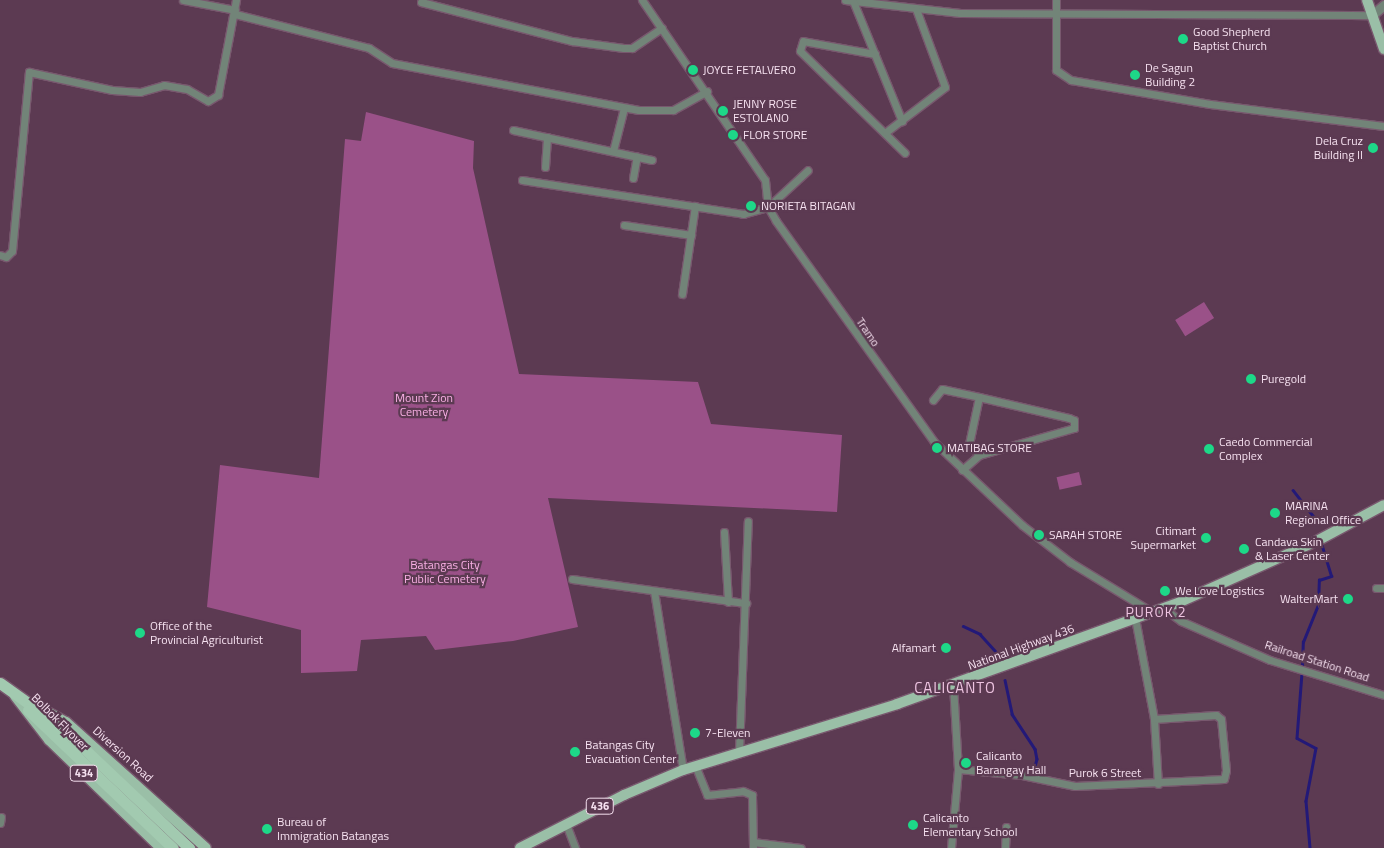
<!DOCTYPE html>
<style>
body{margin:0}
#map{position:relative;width:1384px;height:848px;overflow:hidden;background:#5c3a52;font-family:"Titillium Web",sans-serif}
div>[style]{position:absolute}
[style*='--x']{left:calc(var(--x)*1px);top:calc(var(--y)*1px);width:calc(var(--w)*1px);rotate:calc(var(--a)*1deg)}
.green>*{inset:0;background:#9a5188;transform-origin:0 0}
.stream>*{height:2.5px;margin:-1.25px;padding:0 1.25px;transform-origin:1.25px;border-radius:1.25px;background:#231978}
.roads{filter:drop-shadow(1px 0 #78586e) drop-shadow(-1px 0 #78586e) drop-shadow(0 1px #78586e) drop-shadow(0 -1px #78586e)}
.minor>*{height:7px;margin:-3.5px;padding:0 3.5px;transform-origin:3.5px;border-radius:3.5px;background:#728478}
.tertiary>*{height:9px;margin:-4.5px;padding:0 4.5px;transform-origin:4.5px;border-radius:4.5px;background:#728478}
.primary>*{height:10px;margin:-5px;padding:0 5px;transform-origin:5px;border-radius:5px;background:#9abfa7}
.trunk>*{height:11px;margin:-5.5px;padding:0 5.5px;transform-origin:5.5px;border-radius:5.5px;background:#a2cab0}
.dots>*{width:14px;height:14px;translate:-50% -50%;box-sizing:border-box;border:2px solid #5c3a52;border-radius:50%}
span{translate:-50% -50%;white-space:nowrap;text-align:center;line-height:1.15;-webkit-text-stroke:4.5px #5c3a52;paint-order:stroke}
.shield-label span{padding:1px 4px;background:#5c3a52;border:1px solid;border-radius:4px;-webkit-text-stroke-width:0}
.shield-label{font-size:11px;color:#f6e1f0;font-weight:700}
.poi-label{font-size:12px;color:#f6e1f0}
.left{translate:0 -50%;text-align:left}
.right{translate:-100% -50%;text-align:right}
.street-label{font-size:12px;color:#f6e1f0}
.park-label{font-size:12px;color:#f9afe4}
.neighbourhood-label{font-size:14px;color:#eec4e1;letter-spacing:1px}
.quarter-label{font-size:15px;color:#eec4e1;letter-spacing:1px}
</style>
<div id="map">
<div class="green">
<div style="clip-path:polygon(366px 112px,474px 141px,473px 168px,519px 374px,698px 382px,711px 424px,842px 435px,837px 512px,548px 498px,578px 627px,513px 641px,435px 650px,426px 636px,361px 640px,357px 671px,301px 673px,301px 630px,207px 607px,220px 465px,319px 478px,345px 139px,361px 141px)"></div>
<div style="left:1204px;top:302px;width:19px;height:34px;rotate:58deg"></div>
<div style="left:1079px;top:472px;width:13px;height:23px;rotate:77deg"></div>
</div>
<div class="stream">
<div style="--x:1293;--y:490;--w:39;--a:52"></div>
<div style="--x:963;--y:626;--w:19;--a:25"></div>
<div style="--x:980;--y:634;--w:28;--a:48"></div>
<div style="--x:1302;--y:666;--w:24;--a:-88"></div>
<div style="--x:1303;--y:642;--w:40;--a:-68"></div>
<div style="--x:1318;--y:605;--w:25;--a:-88"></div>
<div style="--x:1319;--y:580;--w:13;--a:-18"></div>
<div style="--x:1331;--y:576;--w:34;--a:-107"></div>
<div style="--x:1302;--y:673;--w:65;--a:94.4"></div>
<div style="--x:1297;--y:738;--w:21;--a:28"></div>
<div style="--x:1316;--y:748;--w:54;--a:100.7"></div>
<div style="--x:1306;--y:801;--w:47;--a:85.1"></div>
<div style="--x:1005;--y:680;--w:35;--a:78"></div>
<div style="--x:1012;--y:714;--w:42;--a:56.7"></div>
<div style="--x:1035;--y:749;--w:10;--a:79"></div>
<div style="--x:1037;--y:759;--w:16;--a:105"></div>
</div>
<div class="roads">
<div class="minor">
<div style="--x:183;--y:0;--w:53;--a:10.9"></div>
<div style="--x:642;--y:0;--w:218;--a:55.7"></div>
<div style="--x:765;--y:180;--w:27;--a:84"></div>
<div style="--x:768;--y:207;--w:16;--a:60"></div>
<div style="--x:776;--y:221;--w:272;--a:54.4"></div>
<div style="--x:934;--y:442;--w:121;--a:43.3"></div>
<div style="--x:1022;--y:525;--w:61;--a:37.6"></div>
<div style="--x:1070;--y:562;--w:96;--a:31.4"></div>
<div style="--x:845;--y:0;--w:116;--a:6.4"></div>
<div style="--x:960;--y:13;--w:412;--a:0.3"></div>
<div style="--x:1056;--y:0;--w:70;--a:90"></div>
<div style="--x:1056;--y:70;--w:18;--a:34"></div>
<div style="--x:1071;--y:80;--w:141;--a:9.8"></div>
<div style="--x:1210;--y:104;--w:175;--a:7.2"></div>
<div style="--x:853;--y:1;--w:130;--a:67.8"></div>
<div style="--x:421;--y:2;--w:156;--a:14.5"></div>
<div style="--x:572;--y:41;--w:52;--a:7.7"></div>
<div style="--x:624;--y:48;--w:8;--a:0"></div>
<div style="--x:632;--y:48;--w:36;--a:-34"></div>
<div style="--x:235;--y:14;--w:138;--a:14.2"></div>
<div style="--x:369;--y:48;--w:27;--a:33"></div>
<div style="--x:392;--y:63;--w:251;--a:10.8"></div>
<div style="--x:639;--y:110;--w:34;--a:0"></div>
<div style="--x:673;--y:110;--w:39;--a:-29"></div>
<div style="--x:875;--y:54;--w:73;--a:-169.8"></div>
<div style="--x:803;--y:41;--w:10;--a:107"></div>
<div style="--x:800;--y:51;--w:146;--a:44.2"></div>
<div style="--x:513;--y:130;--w:142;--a:12.2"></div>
<div style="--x:886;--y:132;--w:74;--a:-37.3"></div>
<div style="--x:945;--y:87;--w:83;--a:-110.4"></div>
<div style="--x:613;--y:151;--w:44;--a:-75.7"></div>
<div style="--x:545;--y:167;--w:30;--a:-86"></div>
<div style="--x:633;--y:178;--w:22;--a:-80"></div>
<div style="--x:522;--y:180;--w:224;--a:8.7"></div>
<div style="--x:743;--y:214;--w:26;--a:-16"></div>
<div style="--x:768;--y:207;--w:54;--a:-42.8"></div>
<div style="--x:624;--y:225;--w:68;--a:8.5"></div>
<div style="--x:0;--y:255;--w:6;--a:18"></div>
<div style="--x:6;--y:257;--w:8;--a:-45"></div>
<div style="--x:12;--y:251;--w:180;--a:-84.6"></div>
<div style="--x:29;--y:72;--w:85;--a:12.2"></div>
<div style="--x:112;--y:90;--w:28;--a:4"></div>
<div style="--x:140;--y:92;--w:25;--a:-16"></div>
<div style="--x:164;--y:85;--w:23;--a:10"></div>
<div style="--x:187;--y:89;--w:24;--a:30"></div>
<div style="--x:208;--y:101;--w:12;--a:-31"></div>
<div style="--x:218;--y:95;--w:97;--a:-79.3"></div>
<div style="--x:682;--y:294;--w:89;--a:-81.6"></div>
<div style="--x:933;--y:400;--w:14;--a:-51"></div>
<div style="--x:942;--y:389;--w:38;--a:12"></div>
<div style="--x:979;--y:397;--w:92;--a:13.1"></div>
<div style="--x:1069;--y:418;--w:5;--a:22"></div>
<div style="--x:1074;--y:420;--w:8;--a:90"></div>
<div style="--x:1074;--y:428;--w:99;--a:164.1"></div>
<div style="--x:979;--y:455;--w:15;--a:-132"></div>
<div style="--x:969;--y:444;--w:48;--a:-78"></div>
<div style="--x:962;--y:470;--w:23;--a:-41"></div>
<div style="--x:724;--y:532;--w:70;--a:86.7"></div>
<div style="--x:572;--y:579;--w:176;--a:7.9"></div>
<div style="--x:1376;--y:588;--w:8;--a:0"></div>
<div style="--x:654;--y:591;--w:181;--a:80.8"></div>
<div style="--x:1163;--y:608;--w:22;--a:36"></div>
<div style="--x:1181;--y:621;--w:97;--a:23.7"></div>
<div style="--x:1270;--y:660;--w:119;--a:17.1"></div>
<div style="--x:1135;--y:618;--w:103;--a:79.3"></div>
<div style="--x:1154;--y:719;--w:65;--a:86.5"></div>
<div style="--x:739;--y:751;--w:230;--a:-87.8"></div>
<div style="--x:695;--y:765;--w:32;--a:68"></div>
<div style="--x:707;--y:795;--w:36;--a:-6"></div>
<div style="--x:743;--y:791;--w:10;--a:24"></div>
<div style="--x:752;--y:795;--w:53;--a:88.9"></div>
<div style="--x:958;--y:769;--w:64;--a:5.4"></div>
<div style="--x:1022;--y:775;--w:54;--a:11.7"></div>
<div style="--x:1075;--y:786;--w:149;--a:-2.7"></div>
<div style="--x:1224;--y:779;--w:9;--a:-77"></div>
<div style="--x:1226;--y:770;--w:51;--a:-95.6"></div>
<div style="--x:1221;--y:719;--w:6;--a:-141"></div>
<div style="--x:1216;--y:715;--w:62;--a:176.3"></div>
<div style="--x:0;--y:823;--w:6;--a:-81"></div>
<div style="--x:566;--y:824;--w:26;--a:69"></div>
<div style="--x:753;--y:842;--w:48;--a:7.1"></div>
<div style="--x:951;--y:848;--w:79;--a:-84.9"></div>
<div style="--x:958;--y:769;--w:85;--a:-93.4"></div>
<div style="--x:1005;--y:848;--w:21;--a:-87"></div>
</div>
<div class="tertiary">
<div style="--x:1372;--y:15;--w:16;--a:-40"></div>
</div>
<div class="primary">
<div style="--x:1367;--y:0;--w:52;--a:70.9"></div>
<div style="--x:15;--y:696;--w:56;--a:52.3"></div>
<div style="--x:49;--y:740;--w:156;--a:44"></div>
<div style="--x:44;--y:710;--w:25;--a:29"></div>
<div style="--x:66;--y:722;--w:188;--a:42"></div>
<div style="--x:520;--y:848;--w:117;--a:-27"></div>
<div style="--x:624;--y:795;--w:64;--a:-23"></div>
<div style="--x:683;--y:770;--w:224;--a:-17.1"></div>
<div style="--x:897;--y:704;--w:301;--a:-19.8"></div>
<div style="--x:1180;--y:602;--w:148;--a:-24"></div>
<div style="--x:1315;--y:542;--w:78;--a:-28.2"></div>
</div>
<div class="trunk">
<div style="--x:0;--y:683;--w:74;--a:35.6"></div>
<div style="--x:60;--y:726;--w:178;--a:43.4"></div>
<div style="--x:28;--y:710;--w:200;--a:43.6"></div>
</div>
</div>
<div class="dots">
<div style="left:1183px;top:39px;background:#1dd888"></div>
<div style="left:693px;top:70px;background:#1dd888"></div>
<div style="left:1135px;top:75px;background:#1dd888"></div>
<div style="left:723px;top:111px;background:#1dd888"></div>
<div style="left:733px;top:135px;background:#1dd888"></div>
<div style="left:1373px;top:148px;background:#1dd888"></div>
<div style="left:751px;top:206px;background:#1dd888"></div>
<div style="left:1251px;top:379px;background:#1dd888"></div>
<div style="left:937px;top:448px;background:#1dd888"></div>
<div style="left:1209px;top:449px;background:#1dd888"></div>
<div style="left:1275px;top:513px;background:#1dd888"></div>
<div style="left:1039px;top:535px;background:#1dd888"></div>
<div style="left:1206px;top:538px;background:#1dd888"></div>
<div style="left:1244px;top:549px;background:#1dd888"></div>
<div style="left:1165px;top:591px;background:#1dd888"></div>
<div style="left:1348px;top:599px;background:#1dd888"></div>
<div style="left:140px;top:633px;background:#1dd888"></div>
<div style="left:946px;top:648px;background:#1dd888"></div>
<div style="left:695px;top:733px;background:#1dd888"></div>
<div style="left:575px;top:752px;background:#1dd888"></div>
<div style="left:966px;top:763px;background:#1dd888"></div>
<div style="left:913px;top:825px;background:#1dd888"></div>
<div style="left:267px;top:829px;background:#1dd888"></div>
</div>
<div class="shield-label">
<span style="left:84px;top:773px">434</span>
<span style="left:600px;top:806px">436</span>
</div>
<div class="poi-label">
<span class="left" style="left:1193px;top:39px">Good Shepherd<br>Baptist Church</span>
<span class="left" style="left:1145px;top:75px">De Sagun<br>Building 2</span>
<span class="left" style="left:703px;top:70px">JOYCE FETALVERO</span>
<span class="left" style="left:733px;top:111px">JENNY ROSE<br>ESTOLANO</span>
<span class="left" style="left:743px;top:135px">FLOR STORE</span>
<span class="right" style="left:1363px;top:148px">Dela Cruz<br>Building II</span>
<span class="left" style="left:761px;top:206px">NORIETA BITAGAN</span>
<span class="left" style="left:1261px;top:379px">Puregold</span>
<span class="left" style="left:1219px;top:449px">Caedo Commercial<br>Complex</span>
<span class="left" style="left:947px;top:448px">MATIBAG STORE</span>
<span class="left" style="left:1285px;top:513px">MARINA<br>Regional Office</span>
<span class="right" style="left:1196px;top:538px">Citimart<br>Supermarket</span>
<span class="left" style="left:1049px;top:535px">SARAH STORE</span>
<span class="left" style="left:1255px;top:549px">Candava Skin<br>&amp; Laser Center</span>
<span class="left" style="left:1175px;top:591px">We Love Logistics</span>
<span class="right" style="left:1338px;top:599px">WalterMart</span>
<span class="left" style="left:150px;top:633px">Office of the<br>Provincial Agriculturist</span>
<span class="right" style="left:936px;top:648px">Alfamart</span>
<span class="left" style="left:705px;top:733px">7-Eleven</span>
<span class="left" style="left:585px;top:752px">Batangas City<br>Evacuation Center</span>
<span class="left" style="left:976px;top:763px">Calicanto<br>Barangay Hall</span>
<span class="left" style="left:923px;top:825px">Calicanto<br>Elementary School</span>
<span class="left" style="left:277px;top:829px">Bureau of<br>Immigration Batangas</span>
</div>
<div class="street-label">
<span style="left:868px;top:332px;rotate:56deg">Tramo</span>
<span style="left:1021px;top:647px;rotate:-20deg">National Highway 436</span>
<span style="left:1317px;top:661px;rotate:18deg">Railroad Station Road</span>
<span style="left:60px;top:722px;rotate:45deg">Bolbok Flyover</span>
<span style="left:123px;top:754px;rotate:42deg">Diversion Road</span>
<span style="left:1105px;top:773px">Purok 6 Street</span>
</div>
<div class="park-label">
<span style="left:424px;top:405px">Mount Zion<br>Cemetery</span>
<span style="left:445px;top:572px">Batangas City<br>Public Cemetery</span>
</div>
<div class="neighbourhood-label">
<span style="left:1156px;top:612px">PUROK 2</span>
</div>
<div class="quarter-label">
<span style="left:955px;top:688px">CALICANTO</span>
</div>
</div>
